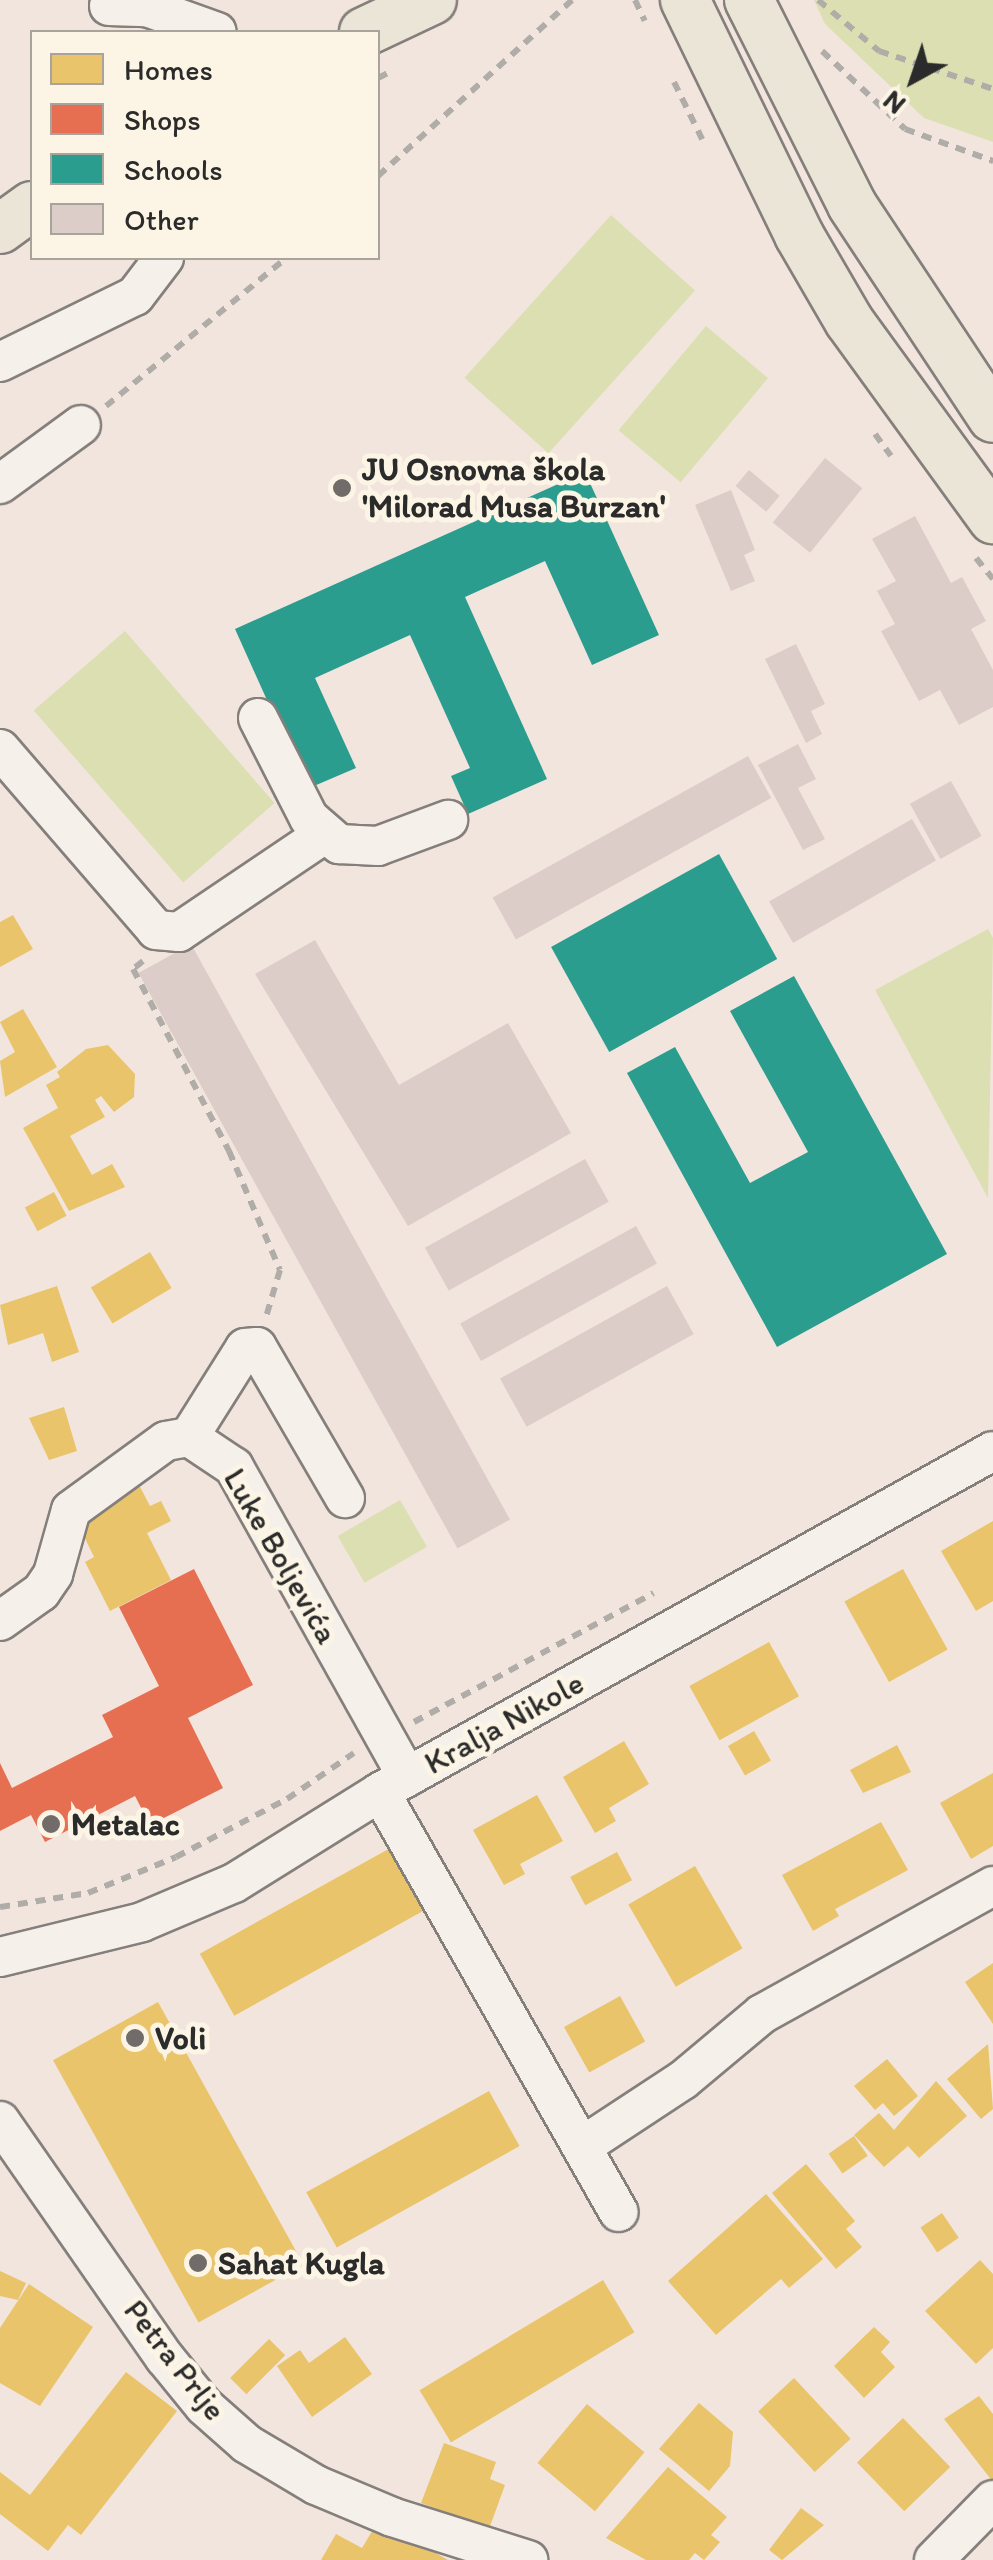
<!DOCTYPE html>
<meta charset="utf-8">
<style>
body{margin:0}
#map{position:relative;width:993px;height:2560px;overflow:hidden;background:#f2e5de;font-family:Itim,sans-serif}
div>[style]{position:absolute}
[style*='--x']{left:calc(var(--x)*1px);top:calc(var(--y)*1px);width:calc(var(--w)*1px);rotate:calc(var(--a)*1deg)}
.green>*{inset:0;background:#dcdfb2;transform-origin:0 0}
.homes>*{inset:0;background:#e9c46a;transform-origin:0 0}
.shops>*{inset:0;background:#e76f51}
.schools>*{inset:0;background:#2a9d8f;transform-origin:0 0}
.building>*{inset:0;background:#ddcdc8;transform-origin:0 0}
.path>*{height:6px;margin-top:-3px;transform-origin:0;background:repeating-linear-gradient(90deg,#b0aca8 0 10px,transparent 0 18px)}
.roads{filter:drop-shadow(2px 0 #857f7c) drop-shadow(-2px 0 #857f7c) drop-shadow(0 2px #857f7c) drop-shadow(0 -2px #857f7c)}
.minor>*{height:38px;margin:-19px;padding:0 19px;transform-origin:19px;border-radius:19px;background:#f5f0ea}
.major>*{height:48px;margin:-24px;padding:0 24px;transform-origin:24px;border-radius:24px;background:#ebe5d8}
.dots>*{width:28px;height:28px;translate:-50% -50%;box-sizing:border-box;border:5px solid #fcf5e5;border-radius:50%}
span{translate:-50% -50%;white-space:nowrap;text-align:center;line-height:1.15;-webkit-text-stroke:10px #fcf5e5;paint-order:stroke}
.poi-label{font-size:32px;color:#2b2b2b;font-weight:700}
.left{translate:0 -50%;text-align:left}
.street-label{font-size:32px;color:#2b2b2b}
.legend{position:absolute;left:30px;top:30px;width:350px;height:230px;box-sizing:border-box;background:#fcf5e5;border:2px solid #a8a49b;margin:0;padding:12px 18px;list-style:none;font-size:30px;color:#2b2b2b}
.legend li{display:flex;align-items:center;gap:20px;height:50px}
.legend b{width:50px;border:2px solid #a8a49b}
.north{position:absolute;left:863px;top:30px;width:100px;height:100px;-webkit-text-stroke:8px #fcf5e5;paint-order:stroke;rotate:220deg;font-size:28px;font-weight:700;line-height:40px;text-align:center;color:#2b2b2b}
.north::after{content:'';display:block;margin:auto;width:35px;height:45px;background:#2b2b2b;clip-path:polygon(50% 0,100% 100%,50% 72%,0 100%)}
</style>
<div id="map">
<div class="green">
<div style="clip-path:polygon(814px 0,993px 0,993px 142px,924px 118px,825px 24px)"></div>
<div style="left:611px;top:215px;width:113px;height:219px;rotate:42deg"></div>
<div style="left:706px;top:326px;width:81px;height:136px;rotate:40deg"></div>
<div style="left:125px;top:631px;width:228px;height:121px;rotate:49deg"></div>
<div style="clip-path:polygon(988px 929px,993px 938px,988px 1198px,875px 990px)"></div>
<div style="left:400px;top:1500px;width:54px;height:72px;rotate:60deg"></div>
</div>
<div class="homes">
<div style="clip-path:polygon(13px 915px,33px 949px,0 967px,0 922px)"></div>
<div style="clip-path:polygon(23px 1009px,57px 1067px,5px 1097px,0 1061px,15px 1052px,0 1022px)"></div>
<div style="clip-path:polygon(108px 1045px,135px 1074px,134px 1097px,114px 1112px,101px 1096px,95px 1100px,105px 1117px,70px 1136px,92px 1175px,112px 1164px,125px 1187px,69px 1211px,23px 1128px,58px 1108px,46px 1085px,60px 1077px,57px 1072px,86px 1049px)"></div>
<div style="left:54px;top:1192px;width:27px;height:33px;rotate:62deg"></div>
<div style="left:150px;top:1252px;width:42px;height:69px;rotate:59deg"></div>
<div style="clip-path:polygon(57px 1286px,79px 1352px,52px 1362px,43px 1333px,8px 1345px,0 1305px)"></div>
<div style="clip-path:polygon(64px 1407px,77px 1451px,49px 1460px,29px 1418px)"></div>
<div style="clip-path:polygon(137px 1481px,150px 1506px,161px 1501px,171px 1521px,147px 1533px,171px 1580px,110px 1611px,85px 1562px,94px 1557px,73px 1514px)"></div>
<div style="clip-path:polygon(993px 1521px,993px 1601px,976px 1611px,941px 1551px)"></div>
<div style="left:903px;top:1569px;width:92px;height:67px;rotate:61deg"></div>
<div style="left:769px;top:1642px;width:62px;height:91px;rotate:61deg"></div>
<div style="left:754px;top:1731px;width:34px;height:30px;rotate:60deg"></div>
<div style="clip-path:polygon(624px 1741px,649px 1784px,609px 1808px,616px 1821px,595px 1833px,563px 1777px)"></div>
<div style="clip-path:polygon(897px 1745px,911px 1772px,863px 1793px,850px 1770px)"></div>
<div style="clip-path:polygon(993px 1773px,993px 1846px,971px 1859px,940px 1803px)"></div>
<div style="clip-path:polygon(537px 1795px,563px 1841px,520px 1864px,525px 1874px,504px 1885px,473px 1830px)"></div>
<div style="clip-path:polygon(881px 1822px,908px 1870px,835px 1909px,839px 1916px,813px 1931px,782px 1875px)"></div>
<div style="left:394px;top:1846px;width:71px;height:222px;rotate:61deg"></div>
<div style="left:617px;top:1852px;width:32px;height:53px;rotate:62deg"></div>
<div style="left:695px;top:1866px;width:95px;height:77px;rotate:60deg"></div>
<div style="clip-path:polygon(993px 1963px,993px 2024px,965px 1982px)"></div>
<div style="left:620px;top:1996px;width:52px;height:64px;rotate:61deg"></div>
<div style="left:158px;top:2002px;width:300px;height:120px;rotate:61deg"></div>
<div style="clip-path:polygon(988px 2044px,993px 2109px,981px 2119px,947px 2079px)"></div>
<div style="clip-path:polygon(887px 2059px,918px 2096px,894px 2116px,883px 2103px,875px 2110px,854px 2086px)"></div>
<div style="clip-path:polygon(936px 2081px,967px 2116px,919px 2158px,908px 2146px,884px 2167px,854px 2135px,879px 2113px,894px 2130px)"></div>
<div style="left:489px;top:2091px;width:63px;height:209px;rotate:61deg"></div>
<div style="left:854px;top:2136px;width:24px;height:31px;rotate:55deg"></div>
<div style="clip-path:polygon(806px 2164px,855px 2221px,846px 2229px,862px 2247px,836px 2269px,772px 2193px)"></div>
<div style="clip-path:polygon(766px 2194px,823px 2259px,789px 2288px,781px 2279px,716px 2335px,668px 2281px)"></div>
<div style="left:942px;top:2213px;width:30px;height:26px;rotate:56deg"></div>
<div style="clip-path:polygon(980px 2260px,993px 2274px,993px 2348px,976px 2364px,925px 2311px)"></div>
<div style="clip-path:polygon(0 2271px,26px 2283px,18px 2300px,0 2296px)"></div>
<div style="left:603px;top:2280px;width:61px;height:214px;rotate:59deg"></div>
<div style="clip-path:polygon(29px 2284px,93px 2327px,40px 2406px,0 2383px,0 2328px)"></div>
<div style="clip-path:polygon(874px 2327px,890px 2342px,881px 2352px,895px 2367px,864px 2398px,834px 2366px)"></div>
<div style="clip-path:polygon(345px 2337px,372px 2374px,312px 2417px,277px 2366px,300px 2350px,309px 2363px)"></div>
<div style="left:269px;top:2339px;width:23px;height:55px;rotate:45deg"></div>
<div style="clip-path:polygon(126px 2372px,177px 2411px,81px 2535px,68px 2525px,48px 2551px,0 2514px,0 2472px,30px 2495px)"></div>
<div style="left:794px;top:2378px;width:83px;height:49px;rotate:47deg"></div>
<div style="clip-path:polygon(979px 2396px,993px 2414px,993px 2482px,944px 2419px)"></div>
<div style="clip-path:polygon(699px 2403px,733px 2432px,730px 2466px,709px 2491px,659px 2449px)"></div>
<div style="left:587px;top:2404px;width:75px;height:77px;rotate:40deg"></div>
<div style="left:903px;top:2418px;width:68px;height:64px;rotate:46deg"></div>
<div style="clip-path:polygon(444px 2443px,496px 2462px,490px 2479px,505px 2485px,489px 2529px,421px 2503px)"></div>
<div style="clip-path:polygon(668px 2467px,727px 2517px,711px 2535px,720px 2542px,704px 2560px,695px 2553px,689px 2560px,646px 2560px,606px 2538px)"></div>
<div style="clip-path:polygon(801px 2508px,824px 2525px,782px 2560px,769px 2550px)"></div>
<div style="clip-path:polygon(385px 2524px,448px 2560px,321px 2560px,336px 2534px,362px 2548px,374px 2528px)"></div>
</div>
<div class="shops">
<div style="clip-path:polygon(194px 1569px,253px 1685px,188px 1718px,223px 1788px,150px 1825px,135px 1796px,45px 1842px,31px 1815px,0 1831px,0 1763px,12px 1788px,113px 1737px,102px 1715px,159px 1686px,119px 1607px)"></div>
</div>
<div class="schools">
<div style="clip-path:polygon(585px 472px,659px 635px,592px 665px,545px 561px,465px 597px,547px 779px,468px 814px,451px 776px,470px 768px,410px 635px,315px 678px,356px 768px,307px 789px,235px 629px)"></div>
<div style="left:719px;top:854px;width:120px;height:192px;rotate:61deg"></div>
<div style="clip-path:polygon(794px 976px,947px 1254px,777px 1347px,627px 1073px,675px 1047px,750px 1183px,808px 1152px,730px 1011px)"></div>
</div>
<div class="building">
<div style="left:825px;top:458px;width:48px;height:83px;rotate:39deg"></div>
<div style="left:749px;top:470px;width:40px;height:21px;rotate:40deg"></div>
<div style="clip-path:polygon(731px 490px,755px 550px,744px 555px,755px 581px,731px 591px,695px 505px)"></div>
<div style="clip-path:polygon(915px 516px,951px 583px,962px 577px,986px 621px,971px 629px,993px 670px,993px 707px,959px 725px,940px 690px,919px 701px,881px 631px,895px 624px,877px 591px,896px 581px,872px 539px)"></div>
<div style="clip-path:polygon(796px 644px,825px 704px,811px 711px,822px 734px,806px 743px,765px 659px)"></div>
<div style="clip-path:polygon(798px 744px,816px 779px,798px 788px,825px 839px,803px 850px,758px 765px)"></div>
<div style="left:748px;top:756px;width:48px;height:292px;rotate:61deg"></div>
<div style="left:951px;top:781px;width:63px;height:47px;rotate:61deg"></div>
<div style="left:912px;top:819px;width:48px;height:165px;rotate:60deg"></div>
<div style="clip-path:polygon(315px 940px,399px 1085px,508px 1023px,571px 1133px,408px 1226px,255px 974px)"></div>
<div style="left:191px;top:944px;width:658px;height:60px;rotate:61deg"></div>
<div style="left:585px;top:1159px;width:49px;height:183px;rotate:61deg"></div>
<div style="left:636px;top:1226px;width:43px;height:201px;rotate:61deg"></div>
<div style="left:667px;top:1286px;width:55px;height:191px;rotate:61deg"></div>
</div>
<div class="path">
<div style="--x:635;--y:0;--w:23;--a:65"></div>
<div style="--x:818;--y:0;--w:80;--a:39.9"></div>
<div style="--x:879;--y:51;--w:120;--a:18.4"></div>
<div style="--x:822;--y:51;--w:114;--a:43.2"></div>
<div style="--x:905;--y:129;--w:94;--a:20"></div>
<div style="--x:378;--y:78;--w:13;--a:-27"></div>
<div style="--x:674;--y:82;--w:64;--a:63.8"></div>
<div style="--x:378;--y:176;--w:262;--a:-42.2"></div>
<div style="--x:106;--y:406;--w:233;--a:-39.4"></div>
<div style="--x:875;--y:434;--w:27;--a:54"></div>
<div style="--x:976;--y:558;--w:27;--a:51"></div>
<div style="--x:143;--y:961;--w:13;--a:141"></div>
<div style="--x:133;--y:969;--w:206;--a:62.2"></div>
<div style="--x:229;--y:1151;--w:129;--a:66.8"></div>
<div style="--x:280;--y:1270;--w:49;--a:106.6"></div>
<div style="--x:414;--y:1722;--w:272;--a:-28.3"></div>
<div style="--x:0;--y:1907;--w:89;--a:-9"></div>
<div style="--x:88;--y:1893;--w:95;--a:-22.2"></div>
<div style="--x:176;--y:1857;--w:125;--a:-27.6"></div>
<div style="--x:287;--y:1799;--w:81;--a:-34.5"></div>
</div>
<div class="roads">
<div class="minor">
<div style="--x:109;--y:6;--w:38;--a:2"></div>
<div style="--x:147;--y:7;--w:74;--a:19.7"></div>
<div style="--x:0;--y:362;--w:150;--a:-26.1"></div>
<div style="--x:135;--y:296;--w:48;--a:-52.7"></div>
<div style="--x:0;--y:484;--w:100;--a:-36.1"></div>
<div style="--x:258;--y:718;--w:112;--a:63"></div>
<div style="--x:309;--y:818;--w:40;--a:41"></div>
<div style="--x:339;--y:844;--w:39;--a:3"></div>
<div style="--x:378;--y:846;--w:75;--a:-20.4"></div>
<div style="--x:0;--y:749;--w:239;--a:49.2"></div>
<div style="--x:156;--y:930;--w:23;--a:5"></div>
<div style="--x:179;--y:932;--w:174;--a:-34"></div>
<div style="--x:189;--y:1437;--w:105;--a:-57.8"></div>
<div style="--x:245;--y:1348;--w:12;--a:-5"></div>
<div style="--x:257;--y:1347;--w:175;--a:59.8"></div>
<div style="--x:0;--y:1621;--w:50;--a:-35.3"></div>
<div style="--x:41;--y:1592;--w:22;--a:-56"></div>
<div style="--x:53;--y:1574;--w:66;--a:-74.3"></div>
<div style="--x:71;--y:1510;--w:117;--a:-36"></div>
<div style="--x:166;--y:1441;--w:23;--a:-10"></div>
<div style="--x:189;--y:1437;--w:54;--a:33.7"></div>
<div style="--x:234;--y:1467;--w:355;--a:60.8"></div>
<div style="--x:380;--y:1792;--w:483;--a:60.4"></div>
<div style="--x:0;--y:1957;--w:146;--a:-13.8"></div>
<div style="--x:142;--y:1922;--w:100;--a:-23"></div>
<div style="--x:234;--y:1883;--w:172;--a:-31.9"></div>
<div style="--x:380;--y:1792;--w:701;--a:-29.09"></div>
<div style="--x:0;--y:2121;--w:289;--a:55.2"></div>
<div style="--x:165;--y:2358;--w:62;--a:50.9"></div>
<div style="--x:204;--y:2406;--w:57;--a:41.5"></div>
<div style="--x:247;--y:2444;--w:80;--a:30.7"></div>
<div style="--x:316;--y:2485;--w:82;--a:22.8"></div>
<div style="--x:392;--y:2517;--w:143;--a:17.5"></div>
<div style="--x:584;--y:2145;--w:118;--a:-33.3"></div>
<div style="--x:683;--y:2080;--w:103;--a:-39.9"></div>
<div style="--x:762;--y:2014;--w:264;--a:-29"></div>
<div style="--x:934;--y:2560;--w:84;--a:-45.5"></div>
</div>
<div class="major">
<div style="--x:685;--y:0;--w:261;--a:64.1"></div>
<div style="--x:799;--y:235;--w:99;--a:59.8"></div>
<div style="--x:849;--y:321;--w:245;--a:54"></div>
<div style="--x:749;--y:0;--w:229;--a:63.3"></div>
<div style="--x:852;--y:205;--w:255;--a:56.5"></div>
<div style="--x:364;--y:32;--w:75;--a:-25.2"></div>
<div style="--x:0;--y:229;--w:39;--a:-36"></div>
</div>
</div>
<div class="dots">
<div style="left:342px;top:488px;background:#716c6a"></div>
<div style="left:51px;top:1824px;background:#716c6a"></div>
<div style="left:135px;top:2038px;background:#716c6a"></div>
<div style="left:198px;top:2263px;background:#716c6a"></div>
</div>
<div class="poi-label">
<span class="left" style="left:362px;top:488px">JU Osnovna škola<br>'Milorad Musa Burzan'</span>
<span class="left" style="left:71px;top:1824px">Metalac</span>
<span class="left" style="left:155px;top:2038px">Voli</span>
<span class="left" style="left:218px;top:2263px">Sahat Kugla</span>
</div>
<div class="street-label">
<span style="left:281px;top:1556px;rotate:60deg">Luke Boljevića</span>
<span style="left:504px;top:1723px;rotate:-29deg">Kralja Nikole</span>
<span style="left:175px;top:2360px;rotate:52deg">Petra Prlje</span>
</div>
<ul class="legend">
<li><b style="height:28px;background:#e9c46a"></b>Homes</li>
<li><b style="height:28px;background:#e76f51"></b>Shops</li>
<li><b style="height:28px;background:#2a9d8f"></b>Schools</li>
<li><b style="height:28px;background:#ddcdc8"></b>Other</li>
</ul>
<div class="north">N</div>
</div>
